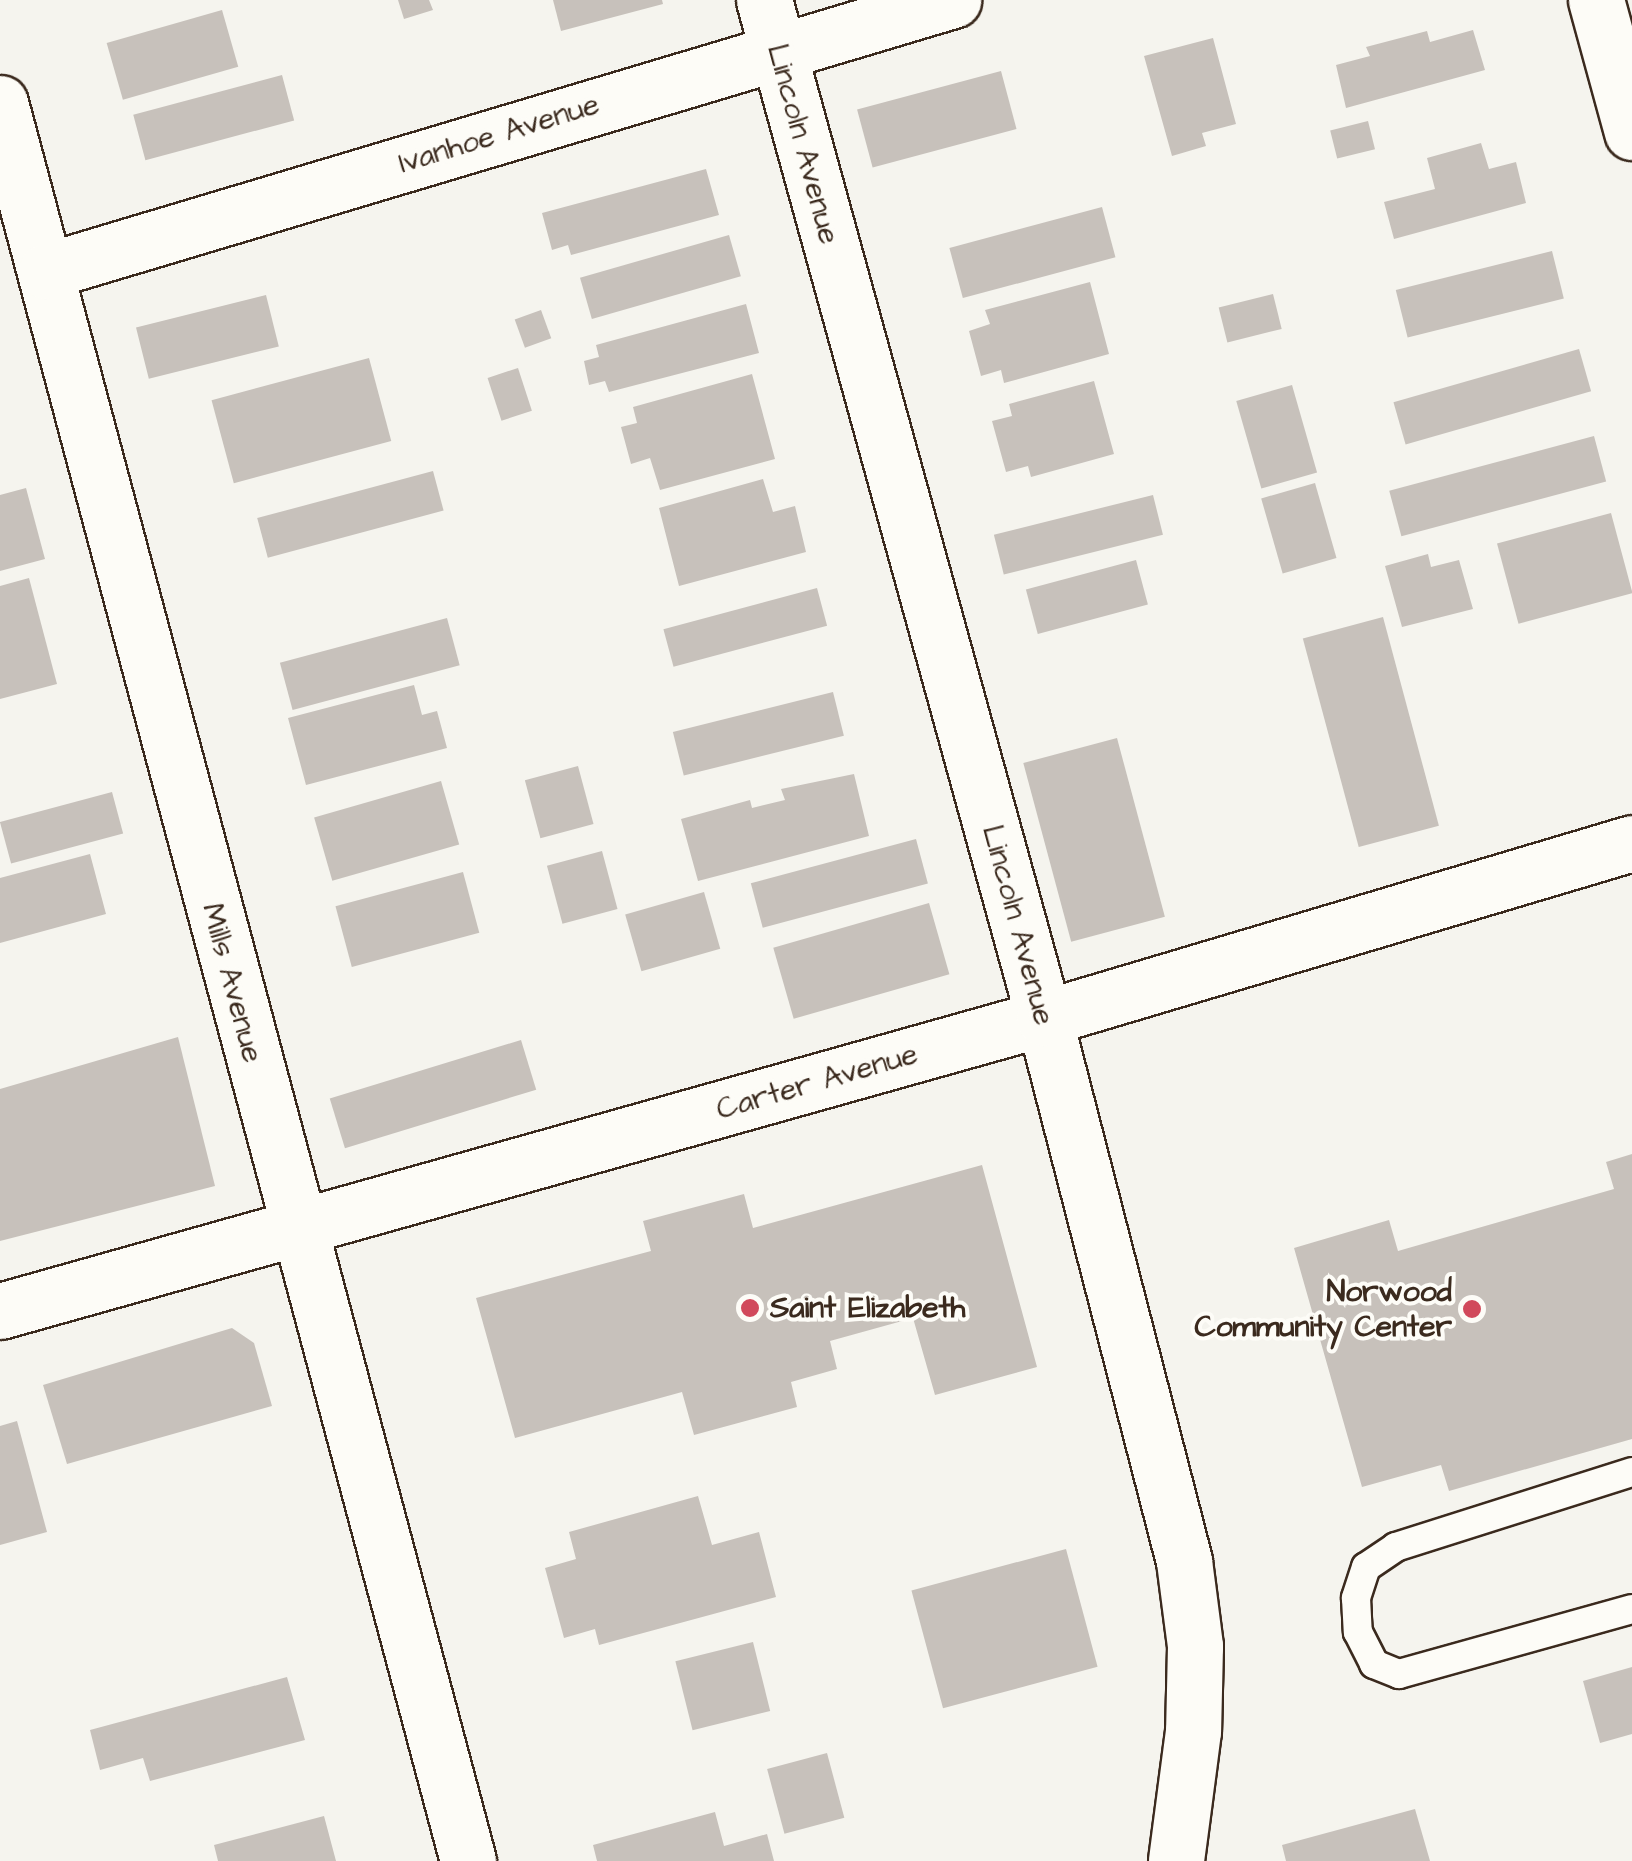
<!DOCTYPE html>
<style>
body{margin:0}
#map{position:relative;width:1632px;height:1861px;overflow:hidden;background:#f5f4ee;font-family:"Architects Daughter",sans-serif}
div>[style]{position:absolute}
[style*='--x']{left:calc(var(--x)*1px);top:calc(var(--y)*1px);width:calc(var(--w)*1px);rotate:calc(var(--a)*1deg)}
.building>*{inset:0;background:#c7c1bb;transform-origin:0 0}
.roads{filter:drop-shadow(2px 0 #3b2a1e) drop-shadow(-2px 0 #3b2a1e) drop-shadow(0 2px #3b2a1e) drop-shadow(0 -2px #3b2a1e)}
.lane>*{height:28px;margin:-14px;padding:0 14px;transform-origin:14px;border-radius:14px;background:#fdfcf7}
.street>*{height:55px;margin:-27.5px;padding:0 27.5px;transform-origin:27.5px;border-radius:27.5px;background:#fdfcf7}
.dots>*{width:28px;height:28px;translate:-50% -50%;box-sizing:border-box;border:5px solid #fdfcf7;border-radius:50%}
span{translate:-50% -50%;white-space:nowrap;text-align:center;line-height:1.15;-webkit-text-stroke:8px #fdfcf7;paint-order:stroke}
.street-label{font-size:30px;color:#3b2a1e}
.poi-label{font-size:30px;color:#3b2a1e;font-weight:700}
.right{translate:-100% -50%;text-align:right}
.left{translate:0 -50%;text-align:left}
</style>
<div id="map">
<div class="building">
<div style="clip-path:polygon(398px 0,429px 0,433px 10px,404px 19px)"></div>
<div style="clip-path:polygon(553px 0,662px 0,663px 4px,561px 31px)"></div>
<div style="left:222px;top:10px;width:59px;height:120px;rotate:74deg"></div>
<div style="clip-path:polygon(1473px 30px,1485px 70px,1346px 108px,1336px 65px,1370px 56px,1366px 47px,1427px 31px,1430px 42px)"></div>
<div style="clip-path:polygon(1213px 38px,1236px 124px,1202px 133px,1206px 146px,1172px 156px,1144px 56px)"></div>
<div style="left:1001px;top:71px;width:60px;height:149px;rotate:75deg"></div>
<div style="left:282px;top:75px;width:47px;height:154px;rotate:75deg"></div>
<div style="left:1368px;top:121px;width:29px;height:39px;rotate:76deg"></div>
<div style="clip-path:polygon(1481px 143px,1489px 169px,1516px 162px,1526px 203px,1394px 239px,1384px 202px,1435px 189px,1427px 158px)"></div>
<div style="clip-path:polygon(706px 169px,719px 215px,571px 255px,568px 245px,552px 250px,542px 213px)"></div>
<div style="left:1102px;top:207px;width:52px;height:158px;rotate:75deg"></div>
<div style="left:729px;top:235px;width:43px;height:155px;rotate:74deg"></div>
<div style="left:1552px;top:251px;width:49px;height:161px;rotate:76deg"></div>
<div style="clip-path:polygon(1090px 282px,1109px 354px,1004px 383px,1001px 370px,981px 376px,969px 331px,990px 324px,985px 310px)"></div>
<div style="left:1273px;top:294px;width:36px;height:56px;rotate:76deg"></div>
<div style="left:266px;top:295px;width:53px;height:134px;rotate:76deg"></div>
<div style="clip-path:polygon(746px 304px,759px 353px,609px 392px,605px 381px,589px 385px,584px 361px,599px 357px,596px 345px)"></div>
<div style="left:541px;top:310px;width:30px;height:28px;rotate:70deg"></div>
<div style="left:1579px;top:349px;width:44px;height:193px;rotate:74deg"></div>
<div style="left:369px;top:358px;width:86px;height:163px;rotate:75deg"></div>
<div style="left:518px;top:368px;width:45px;height:32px;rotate:72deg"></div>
<div style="clip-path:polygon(752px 374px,775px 459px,660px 490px,650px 458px,631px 464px,621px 427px,637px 423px,633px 407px)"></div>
<div style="clip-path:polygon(1094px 381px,1114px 454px,1031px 477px,1028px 466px,1006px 472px,992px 421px,1012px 416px,1009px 404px)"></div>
<div style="left:1292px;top:385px;width:91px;height:58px;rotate:74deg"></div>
<div style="left:1594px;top:436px;width:47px;height:212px;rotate:75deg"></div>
<div style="left:433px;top:471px;width:41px;height:182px;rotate:75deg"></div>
<div style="clip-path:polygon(763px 479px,773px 512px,795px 506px,806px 552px,679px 586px,659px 508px)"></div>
<div style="left:1315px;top:483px;width:78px;height:56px;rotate:74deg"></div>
<div style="clip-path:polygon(26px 488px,45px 559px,0 571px,0 495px)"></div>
<div style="left:1153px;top:495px;width:41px;height:164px;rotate:76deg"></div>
<div style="left:1611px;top:513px;width:83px;height:118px;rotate:75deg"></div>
<div style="clip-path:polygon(1428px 554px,1431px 567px,1459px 560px,1473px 609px,1402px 627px,1385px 566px)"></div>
<div style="left:1136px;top:560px;width:46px;height:114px;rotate:75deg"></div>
<div style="clip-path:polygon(29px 578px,57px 684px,0 699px,0 586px)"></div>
<div style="left:817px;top:588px;width:39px;height:159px;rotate:75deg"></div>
<div style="left:1383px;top:617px;width:216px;height:83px;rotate:75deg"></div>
<div style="left:447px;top:618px;width:49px;height:173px;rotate:75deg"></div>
<div style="clip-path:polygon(414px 685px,422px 715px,437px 711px,447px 748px,306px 785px,288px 718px)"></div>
<div style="left:833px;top:692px;width:45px;height:165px;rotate:76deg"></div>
<div style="left:1117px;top:738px;width:185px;height:97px;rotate:75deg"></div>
<div style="left:578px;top:766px;width:60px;height:55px;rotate:75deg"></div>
<div style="clip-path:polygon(854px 774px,869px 836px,698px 881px,681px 819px,750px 800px,752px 808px,785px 800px,781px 789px)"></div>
<div style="left:441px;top:781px;width:66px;height:132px;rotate:74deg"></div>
<div style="left:112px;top:792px;width:43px;height:116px;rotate:75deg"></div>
<div style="left:916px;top:839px;width:46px;height:171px;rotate:75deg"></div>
<div style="left:602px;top:851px;width:60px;height:57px;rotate:75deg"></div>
<div style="clip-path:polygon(90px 854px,106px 914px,0 943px,0 878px)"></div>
<div style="left:463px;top:872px;width:63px;height:132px;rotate:75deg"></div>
<div style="left:704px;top:892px;width:59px;height:82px;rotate:74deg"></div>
<div style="left:929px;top:903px;width:74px;height:162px;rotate:74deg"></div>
<div style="clip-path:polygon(178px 1037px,215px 1186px,0 1241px,0 1089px)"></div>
<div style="left:521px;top:1040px;width:52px;height:200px;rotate:73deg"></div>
<div style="clip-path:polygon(1632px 1154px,1632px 1439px,1449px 1491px,1441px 1465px,1362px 1487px,1294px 1248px,1389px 1220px,1398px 1251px,1614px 1189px,1606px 1162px)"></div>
<div style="clip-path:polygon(982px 1165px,1037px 1367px,935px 1395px,913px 1318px,830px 1341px,837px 1369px,791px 1382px,797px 1407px,694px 1435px,682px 1392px,515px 1438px,476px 1298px,651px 1251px,643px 1221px,744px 1194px,753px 1228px)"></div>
<div style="clip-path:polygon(232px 1328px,254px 1343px,272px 1406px,67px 1464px,43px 1385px)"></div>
<div style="clip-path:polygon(17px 1421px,47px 1532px,0 1545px,0 1426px)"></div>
<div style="clip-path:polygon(698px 1496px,712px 1545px,759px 1532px,776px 1597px,599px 1645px,595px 1629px,564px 1638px,545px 1568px,576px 1559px,569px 1532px)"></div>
<div style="left:1066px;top:1549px;width:122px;height:160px;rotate:75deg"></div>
<div style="left:753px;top:1642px;width:71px;height:80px;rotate:76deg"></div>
<div style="clip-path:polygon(1632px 1667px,1632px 1734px,1600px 1743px,1583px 1681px)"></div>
<div style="clip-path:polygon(287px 1677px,305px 1740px,150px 1781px,143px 1758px,100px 1770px,90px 1730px)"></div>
<div style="left:827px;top:1753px;width:67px;height:62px;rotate:75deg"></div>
<div style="clip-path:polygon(1415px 1809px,1430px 1861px,1286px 1861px,1282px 1845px)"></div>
<div style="clip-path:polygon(715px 1812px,724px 1846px,767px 1834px,774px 1861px,597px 1861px,593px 1845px)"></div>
<div style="clip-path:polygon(324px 1816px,336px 1861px,218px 1861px,214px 1845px)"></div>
</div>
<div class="roads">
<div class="lane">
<div style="--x:1632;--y:1472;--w:248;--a:162.4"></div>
<div style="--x:1396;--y:1547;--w:36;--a:146"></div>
<div style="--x:1366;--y:1567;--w:33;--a:108"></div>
<div style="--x:1356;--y:1598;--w:34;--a:87"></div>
<div style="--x:1358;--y:1632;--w:36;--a:63"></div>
<div style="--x:1374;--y:1664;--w:27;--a:22"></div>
<div style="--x:1399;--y:1674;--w:242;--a:-15.6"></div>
</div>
<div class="street">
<div style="--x:764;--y:0;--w:1056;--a:74.62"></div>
<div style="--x:1044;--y:1018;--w:561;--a:75.54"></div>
<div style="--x:1184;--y:1561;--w:86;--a:82.6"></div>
<div style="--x:1195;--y:1646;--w:85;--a:91.3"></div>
<div style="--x:1193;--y:1731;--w:131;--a:97.5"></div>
<div style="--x:1596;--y:0;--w:137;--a:74.7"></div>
<div style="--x:0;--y:103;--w:1819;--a:75.09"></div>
<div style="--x:46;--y:271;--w:947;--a:-16.64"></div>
<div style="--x:0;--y:1311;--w:1084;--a:-15.68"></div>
<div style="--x:1044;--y:1018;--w:613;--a:-16.57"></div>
</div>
</div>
<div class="dots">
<div style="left:750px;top:1308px;background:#d1495b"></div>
<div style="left:1472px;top:1309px;background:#d1495b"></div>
</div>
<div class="street-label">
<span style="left:499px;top:134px;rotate:-17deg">Ivanhoe Avenue</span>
<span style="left:803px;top:144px;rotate:75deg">Lincoln Avenue</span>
<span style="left:1018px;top:925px;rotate:75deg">Lincoln Avenue</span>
<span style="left:232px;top:983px;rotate:75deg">Mills Avenue</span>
<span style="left:817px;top:1082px;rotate:-16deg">Carter Avenue</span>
</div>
<div class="poi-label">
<span class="right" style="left:1452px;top:1309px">Norwood<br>Community Center</span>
<span class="left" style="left:770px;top:1308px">Saint Elizabeth</span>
</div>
</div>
